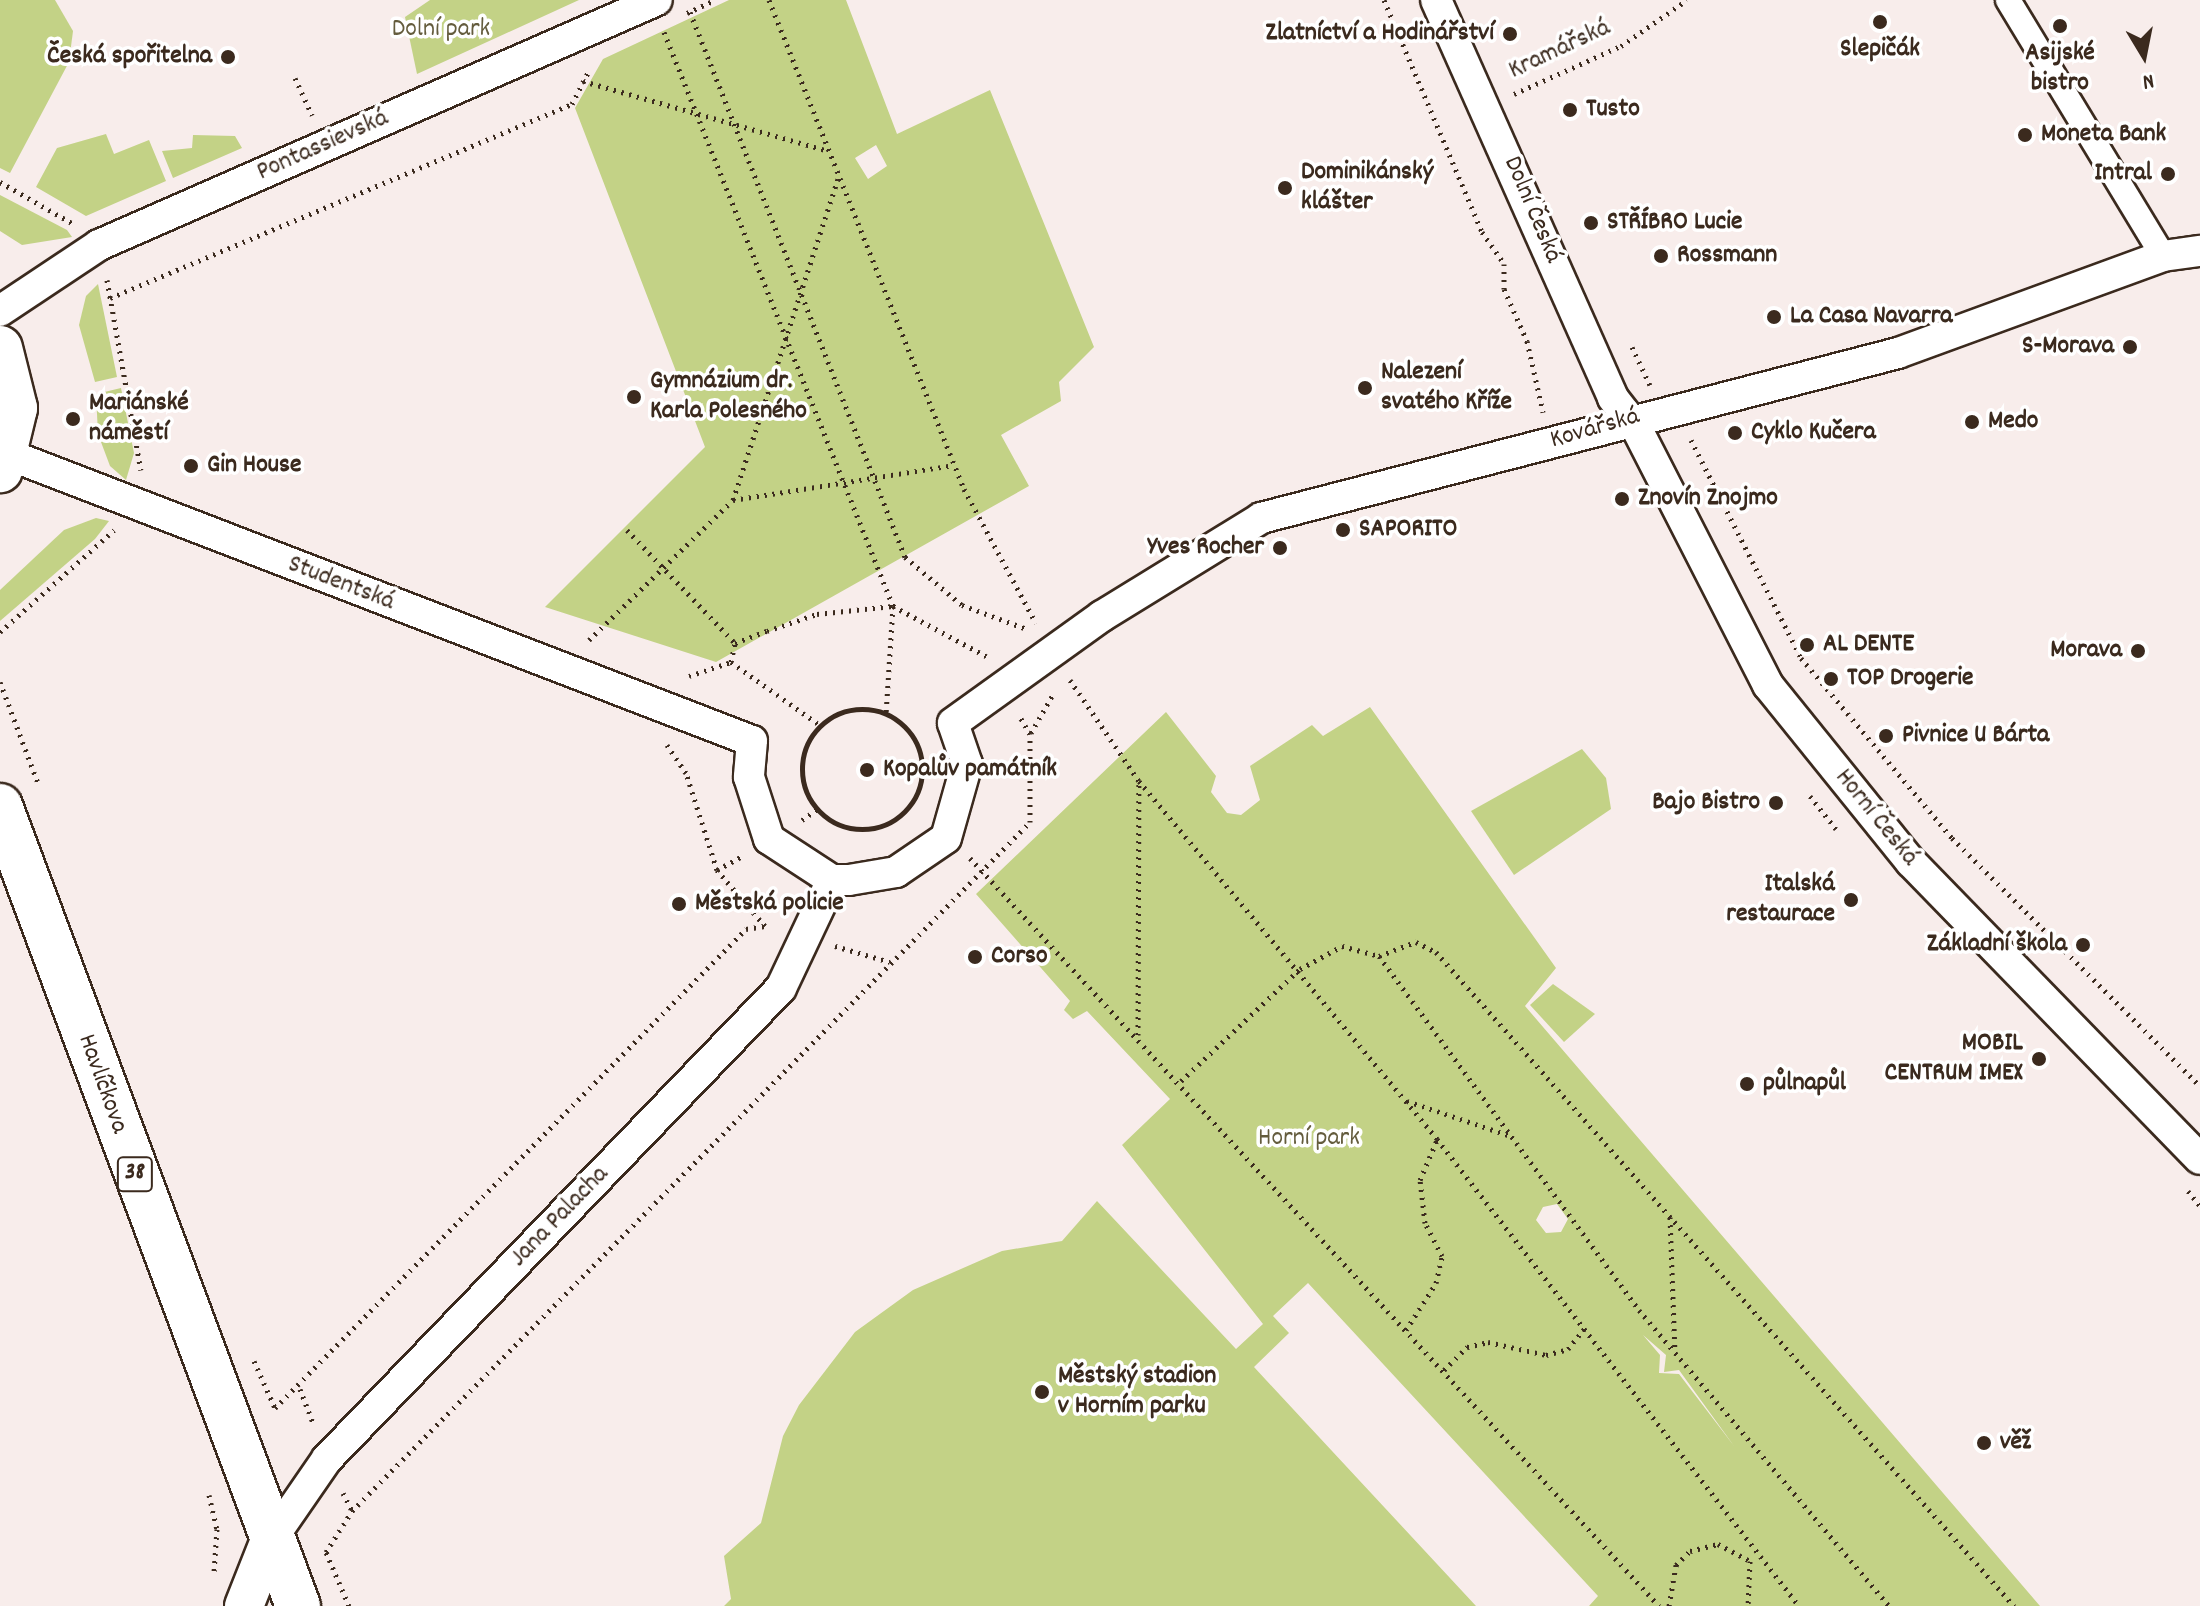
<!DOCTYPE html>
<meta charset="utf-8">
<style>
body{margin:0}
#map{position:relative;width:2200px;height:1606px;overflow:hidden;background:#f8edeb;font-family:Dekko,sans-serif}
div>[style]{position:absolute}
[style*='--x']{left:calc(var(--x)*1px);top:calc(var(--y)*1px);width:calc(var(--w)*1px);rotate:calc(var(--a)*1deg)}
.green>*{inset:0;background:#c3d286}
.path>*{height:5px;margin-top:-2.5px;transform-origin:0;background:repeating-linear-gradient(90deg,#3b2a1e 0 2px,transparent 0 8px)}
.path>.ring{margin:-2.5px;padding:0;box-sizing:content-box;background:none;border:5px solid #3b2a1e;border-radius:50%}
.roads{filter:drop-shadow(2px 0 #3b2a1e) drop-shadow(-2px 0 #3b2a1e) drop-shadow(0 2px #3b2a1e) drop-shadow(0 -2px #3b2a1e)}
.pedestrian>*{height:24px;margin:-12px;padding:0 12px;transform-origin:12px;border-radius:12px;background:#fff}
.minor>*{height:30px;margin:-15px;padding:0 15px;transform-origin:15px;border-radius:15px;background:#fff}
.tertiary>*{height:38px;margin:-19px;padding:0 19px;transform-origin:19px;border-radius:19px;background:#fff}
.primary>*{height:44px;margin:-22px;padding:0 22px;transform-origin:22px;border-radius:22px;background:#fff}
.dots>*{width:22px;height:22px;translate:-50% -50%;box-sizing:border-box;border:4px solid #fff;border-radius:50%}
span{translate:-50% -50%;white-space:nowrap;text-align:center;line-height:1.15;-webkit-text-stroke:7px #fff;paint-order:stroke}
.shield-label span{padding:2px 6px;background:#fff;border:2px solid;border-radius:6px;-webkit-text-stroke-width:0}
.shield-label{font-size:24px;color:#3b2a1e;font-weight:700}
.park-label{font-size:26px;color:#645c3d}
.poi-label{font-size:26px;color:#3b2a1e;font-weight:700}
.right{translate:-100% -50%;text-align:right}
.left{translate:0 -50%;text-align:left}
.street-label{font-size:26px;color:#3b2a1e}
.north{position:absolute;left:2104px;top:16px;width:80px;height:80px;-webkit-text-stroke:6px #fff;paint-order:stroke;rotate:170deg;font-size:22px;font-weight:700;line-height:32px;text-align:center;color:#3b2a1e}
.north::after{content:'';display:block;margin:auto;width:28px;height:36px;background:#3b2a1e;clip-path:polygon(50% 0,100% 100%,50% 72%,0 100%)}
</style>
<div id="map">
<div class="green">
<div style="clip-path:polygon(0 0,55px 0,73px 31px,69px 62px,10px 173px,0 168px)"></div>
<div style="clip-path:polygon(430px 0,579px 0,417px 74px,405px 17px)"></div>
<div style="clip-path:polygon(evenodd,729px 0,846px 0,897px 134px,990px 90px,1094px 347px,1059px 382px,1061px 401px,1001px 435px,1029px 486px,716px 662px,545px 607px,705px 447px,575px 108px,603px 59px,729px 0,876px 145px,887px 166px,868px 179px,855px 158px,876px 145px)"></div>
<div style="clip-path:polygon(106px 134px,114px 154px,149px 140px,166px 181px,86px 216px,36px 187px,57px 148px)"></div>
<div style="clip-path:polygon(193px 135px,235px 136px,242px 148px,173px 178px,162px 151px,192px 148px)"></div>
<div style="clip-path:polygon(0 195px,67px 230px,72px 237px,22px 245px,0 231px)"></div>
<div style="clip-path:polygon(98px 284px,117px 377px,95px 382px,79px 325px,86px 296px)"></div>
<div style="clip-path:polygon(121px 388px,134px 453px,126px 480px,110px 466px,98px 434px,96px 394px)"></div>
<div style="clip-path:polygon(96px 518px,109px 521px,95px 539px,0 621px,0 590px,64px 530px)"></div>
<div style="clip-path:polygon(evenodd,1370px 707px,1556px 968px,1525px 1006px,2040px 1606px,1589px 1606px,1598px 1596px,1308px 1283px,1273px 1316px,1289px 1333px,1254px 1367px,1476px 1606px,724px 1606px,731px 1599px,724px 1556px,761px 1523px,783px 1436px,799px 1405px,855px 1332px,913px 1290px,1002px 1251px,1062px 1241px,1097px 1201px,1236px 1349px,1263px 1324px,1122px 1145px,1170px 1099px,1087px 1011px,1073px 1019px,1064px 1010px,1070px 1001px,976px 894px,1166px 712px,1216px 776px,1211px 792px,1227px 813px,1241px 815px,1260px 800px,1250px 766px,1312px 725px,1323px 736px,1370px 707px,1557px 1204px,1568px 1219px,1561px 1232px,1546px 1233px,1536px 1220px,1543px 1207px,1557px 1204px,1370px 707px,1643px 1335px,1666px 1355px,1664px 1372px,1679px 1370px,1734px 1446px,1679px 1374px,1659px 1373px,1660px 1355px,1643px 1335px)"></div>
<div style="clip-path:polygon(1582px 749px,1606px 778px,1611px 809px,1514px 875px,1471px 811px)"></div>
<div style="clip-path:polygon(1553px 984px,1595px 1014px,1564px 1042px,1530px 1005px)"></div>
</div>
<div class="path">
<div style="--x:769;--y:0;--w:526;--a:68.26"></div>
<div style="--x:964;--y:489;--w:152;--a:61.8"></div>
<div style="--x:1384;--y:0;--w:252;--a:67.1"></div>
<div style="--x:1482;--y:232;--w:39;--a:55"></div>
<div style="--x:1504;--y:264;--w:25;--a:90"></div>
<div style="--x:1504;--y:289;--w:57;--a:66.1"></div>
<div style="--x:1527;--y:341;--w:73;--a:77.3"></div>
<div style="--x:690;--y:12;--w:586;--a:68.47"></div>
<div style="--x:905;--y:557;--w:75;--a:40.1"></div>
<div style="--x:962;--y:605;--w:69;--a:20.3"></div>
<div style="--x:687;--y:13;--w:31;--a:-25"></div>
<div style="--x:664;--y:32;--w:618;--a:68.25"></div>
<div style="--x:893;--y:606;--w:108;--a:93.7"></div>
<div style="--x:295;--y:78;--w:41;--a:65.3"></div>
<div style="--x:583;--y:81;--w:255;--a:15.9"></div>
<div style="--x:1514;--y:94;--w:117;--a:-24.2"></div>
<div style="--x:1621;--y:46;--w:80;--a:-34.9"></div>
<div style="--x:0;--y:182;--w:83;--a:29.7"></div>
<div style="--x:107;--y:280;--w:193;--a:79.9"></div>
<div style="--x:110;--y:298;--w:501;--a:-22.78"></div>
<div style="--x:572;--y:104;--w:39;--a:-63"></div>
<div style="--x:1632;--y:347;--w:42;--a:64.7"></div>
<div style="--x:1691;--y:440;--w:244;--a:63.2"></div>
<div style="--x:1801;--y:658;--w:235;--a:50"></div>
<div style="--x:1952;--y:838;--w:351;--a:45"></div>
<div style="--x:733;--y:500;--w:223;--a:-9"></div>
<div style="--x:627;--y:530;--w:156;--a:46.3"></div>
<div style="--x:0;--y:632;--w:153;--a:-41.8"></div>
<div style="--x:589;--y:640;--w:201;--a:-44.2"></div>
<div style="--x:733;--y:500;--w:338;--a:-71.9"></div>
<div style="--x:731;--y:662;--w:110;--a:35.4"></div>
<div style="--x:689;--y:676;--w:44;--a:-18.4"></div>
<div style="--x:731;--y:662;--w:19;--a:-78"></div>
<div style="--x:735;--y:643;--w:34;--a:-21"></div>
<div style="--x:767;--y:631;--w:53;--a:-18.8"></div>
<div style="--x:817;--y:614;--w:76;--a:-6"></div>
<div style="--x:893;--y:606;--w:106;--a:28.3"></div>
<div style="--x:1070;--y:680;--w:122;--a:55.7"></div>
<div style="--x:1139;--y:781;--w:466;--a:50.2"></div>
<div style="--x:1437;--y:1139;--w:591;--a:52.22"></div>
<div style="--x:0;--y:682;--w:111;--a:69.4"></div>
<div class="ring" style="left:802px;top:709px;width:115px;height:115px"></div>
<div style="--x:1031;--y:733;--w:43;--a:-60.4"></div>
<div style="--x:1810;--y:796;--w:42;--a:51.8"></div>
<div style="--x:802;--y:820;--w:19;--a:-35"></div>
<div style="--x:970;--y:858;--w:1017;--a:47.35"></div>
<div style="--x:717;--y:870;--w:29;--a:-29"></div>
<div style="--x:835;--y:946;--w:57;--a:16.2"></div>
<div style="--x:1379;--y:956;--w:439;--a:53.7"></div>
<div style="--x:1639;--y:1310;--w:387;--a:49.8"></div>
<div style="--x:1138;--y:1035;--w:254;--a:-89.8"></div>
<div style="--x:1181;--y:1081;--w:163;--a:-43.3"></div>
<div style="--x:1300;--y:969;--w:48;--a:-28.7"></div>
<div style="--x:1342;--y:946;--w:38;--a:15"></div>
<div style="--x:1379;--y:956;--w:40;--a:-21"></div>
<div style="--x:1416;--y:942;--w:22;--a:27"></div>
<div style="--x:1436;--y:952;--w:873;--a:48.53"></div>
<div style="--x:1407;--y:1101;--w:110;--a:18.6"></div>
<div style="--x:2188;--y:1191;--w:19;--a:51"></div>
<div style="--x:1670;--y:1217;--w:134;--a:87.9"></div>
<div style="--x:1406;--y:1330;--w:56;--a:-57.4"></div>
<div style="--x:1436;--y:1283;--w:28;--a:-77"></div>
<div style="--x:1442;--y:1256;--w:37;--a:-117"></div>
<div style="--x:1425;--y:1223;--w:43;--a:-96.6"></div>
<div style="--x:1420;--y:1180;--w:43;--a:-67"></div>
<div style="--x:254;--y:1361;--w:51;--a:65.9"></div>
<div style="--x:275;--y:1408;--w:672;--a:-45.48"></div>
<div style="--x:746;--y:929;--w:19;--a:-9"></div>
<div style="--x:765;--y:926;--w:74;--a:-130.6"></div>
<div style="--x:717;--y:870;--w:102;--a:-107.7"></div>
<div style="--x:686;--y:773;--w:34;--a:-124"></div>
<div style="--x:1444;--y:1370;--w:33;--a:-45"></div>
<div style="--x:1467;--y:1347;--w:22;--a:-13"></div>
<div style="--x:1488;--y:1342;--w:59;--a:12.6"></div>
<div style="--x:1546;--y:1355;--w:23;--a:-15"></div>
<div style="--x:1568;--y:1349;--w:26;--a:-51"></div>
<div style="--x:300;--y:1389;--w:39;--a:69"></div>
<div style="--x:343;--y:1493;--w:20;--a:63"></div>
<div style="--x:209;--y:1495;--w:35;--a:77"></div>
<div style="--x:217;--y:1529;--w:43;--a:94"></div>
<div style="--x:349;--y:1606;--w:59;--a:-113.1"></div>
<div style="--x:326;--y:1552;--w:49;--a:-57.6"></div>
<div style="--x:352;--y:1511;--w:967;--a:-45.46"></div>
<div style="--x:1030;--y:822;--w:88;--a:-90"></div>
<div style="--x:1030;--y:734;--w:20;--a:-120"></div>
<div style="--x:1669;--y:1606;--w:42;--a:-80.3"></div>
<div style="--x:1676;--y:1565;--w:20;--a:-45"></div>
<div style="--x:1690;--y:1551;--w:29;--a:-14"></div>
<div style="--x:1718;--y:1544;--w:36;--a:28"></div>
<div style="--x:1750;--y:1561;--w:45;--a:92.5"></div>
</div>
<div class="roads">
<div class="pedestrian">
<div style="--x:2008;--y:0;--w:299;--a:58.8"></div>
</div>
<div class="minor">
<div style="--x:1436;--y:0;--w:436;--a:66"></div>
<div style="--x:1613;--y:398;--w:39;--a:52"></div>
<div style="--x:1637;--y:429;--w:288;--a:62.9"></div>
<div style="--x:1768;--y:685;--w:228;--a:51.1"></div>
<div style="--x:1911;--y:862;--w:414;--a:45.8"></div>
<div style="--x:0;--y:311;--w:119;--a:-33.7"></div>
<div style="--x:99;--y:245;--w:609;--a:-23.7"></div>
<div style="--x:7;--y:454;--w:798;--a:21.07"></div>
<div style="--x:752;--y:741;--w:36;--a:95"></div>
<div style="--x:749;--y:777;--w:65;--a:72.1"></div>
<div style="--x:769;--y:839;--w:75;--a:33.1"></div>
<div style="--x:832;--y:880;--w:17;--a:0"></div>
<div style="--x:849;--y:880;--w:48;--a:-9.7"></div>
<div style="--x:896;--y:872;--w:60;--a:-34.2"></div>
<div style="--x:946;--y:838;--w:77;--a:-74.2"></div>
<div style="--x:967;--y:764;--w:43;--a:-108.9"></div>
<div style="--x:953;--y:723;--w:183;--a:-35.7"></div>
<div style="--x:1102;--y:616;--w:187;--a:-31.6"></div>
<div style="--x:1261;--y:518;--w:658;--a:-14.52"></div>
<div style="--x:1898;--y:353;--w:282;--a:-20.1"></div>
<div style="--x:2163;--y:256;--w:37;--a:-8"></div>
<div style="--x:269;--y:1543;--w:102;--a:-55.4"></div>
<div style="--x:327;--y:1459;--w:654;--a:-46.05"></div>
<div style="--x:781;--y:988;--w:119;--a:-64.7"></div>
</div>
<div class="tertiary">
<div style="--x:244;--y:1606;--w:68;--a:-68.4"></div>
</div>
<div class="primary">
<div style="--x:0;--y:348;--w:62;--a:76"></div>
<div style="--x:15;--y:408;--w:64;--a:103.6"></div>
<div style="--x:0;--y:806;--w:854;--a:69.57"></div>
</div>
</div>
<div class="dots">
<div style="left:1880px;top:22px;background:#3b2a1e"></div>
<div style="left:2060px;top:26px;background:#3b2a1e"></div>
<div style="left:1510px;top:34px;background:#3b2a1e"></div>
<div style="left:228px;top:57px;background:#3b2a1e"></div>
<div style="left:1570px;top:110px;background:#3b2a1e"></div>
<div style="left:2025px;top:135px;background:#3b2a1e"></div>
<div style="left:2168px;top:174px;background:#3b2a1e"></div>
<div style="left:1285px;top:188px;background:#3b2a1e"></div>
<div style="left:1591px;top:223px;background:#3b2a1e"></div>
<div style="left:1661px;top:256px;background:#3b2a1e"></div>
<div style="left:1774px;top:317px;background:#3b2a1e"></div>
<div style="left:2130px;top:347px;background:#3b2a1e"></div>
<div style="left:1365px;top:388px;background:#3b2a1e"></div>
<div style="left:634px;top:397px;background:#3b2a1e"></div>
<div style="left:73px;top:419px;background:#3b2a1e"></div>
<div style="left:1972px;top:422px;background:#3b2a1e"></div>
<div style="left:1735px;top:433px;background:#3b2a1e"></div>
<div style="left:191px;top:466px;background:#3b2a1e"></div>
<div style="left:1622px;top:499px;background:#3b2a1e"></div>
<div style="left:1343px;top:530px;background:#3b2a1e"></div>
<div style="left:1280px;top:548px;background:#3b2a1e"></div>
<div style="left:1807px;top:645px;background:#3b2a1e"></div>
<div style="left:2138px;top:651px;background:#3b2a1e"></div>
<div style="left:1831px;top:679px;background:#3b2a1e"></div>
<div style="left:1886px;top:736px;background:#3b2a1e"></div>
<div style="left:867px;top:770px;background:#3b2a1e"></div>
<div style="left:1776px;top:803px;background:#3b2a1e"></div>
<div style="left:1851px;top:900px;background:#3b2a1e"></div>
<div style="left:679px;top:904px;background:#3b2a1e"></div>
<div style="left:2083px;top:945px;background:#3b2a1e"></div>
<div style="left:975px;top:957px;background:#3b2a1e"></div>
<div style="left:2039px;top:1059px;background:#3b2a1e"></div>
<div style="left:1747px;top:1084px;background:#3b2a1e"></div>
<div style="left:1042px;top:1392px;background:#3b2a1e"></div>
<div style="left:1984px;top:1443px;background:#3b2a1e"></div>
</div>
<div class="shield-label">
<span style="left:135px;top:1174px">38</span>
</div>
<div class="park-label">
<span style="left:441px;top:30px">Dolní park</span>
<span style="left:1309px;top:1139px">Horní park</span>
</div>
<div class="poi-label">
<span class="right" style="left:1494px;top:34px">Zlatníctví a Hodinářství</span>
<span style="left:1880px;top:50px">Slepičák</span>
<span style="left:2060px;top:69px">Asijské<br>bistro</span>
<span class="right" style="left:212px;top:57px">Česká spořitelna</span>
<span class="left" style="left:1586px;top:110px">Tusto</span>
<span class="left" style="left:2041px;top:135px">Moneta Bank</span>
<span class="left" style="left:1301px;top:188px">Dominikánský<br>klášter</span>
<span class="right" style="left:2152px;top:174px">Intral</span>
<span class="left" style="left:1607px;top:223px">STŘÍBRO Lucie</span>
<span class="left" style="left:1677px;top:256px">Rossmann</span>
<span class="left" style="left:1790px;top:317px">La Casa Navarra</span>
<span class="right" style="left:2114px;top:347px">S-Morava</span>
<span class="left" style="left:1381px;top:388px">Nalezení<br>svatého Kříže</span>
<span class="left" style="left:650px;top:397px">Gymnázium dr.<br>Karla Polesného</span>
<span class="left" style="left:89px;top:419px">Mariánské<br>náměstí</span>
<span class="left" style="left:1988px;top:422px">Medo</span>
<span class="left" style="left:1751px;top:433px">Cyklo Kučera</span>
<span class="left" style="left:207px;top:466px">Gin House</span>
<span class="left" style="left:1638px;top:499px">Znovín Znojmo</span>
<span class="left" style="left:1359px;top:530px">SAPORITO</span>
<span class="right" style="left:1264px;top:548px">Yves Rocher</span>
<span class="left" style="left:1823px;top:645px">AL DENTE</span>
<span class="right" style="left:2122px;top:651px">Morava</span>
<span class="left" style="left:1847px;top:679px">TOP Drogerie</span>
<span class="left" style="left:1902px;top:736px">Pivnice U Bárta</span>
<span class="left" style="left:883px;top:770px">Kopalův památník</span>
<span class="right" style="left:1760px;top:803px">Bajo Bistro</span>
<span class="right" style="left:1835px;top:900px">Italská<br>restaurace</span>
<span class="left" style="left:695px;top:904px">Městská policie</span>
<span class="right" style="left:2067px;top:945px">Základní škola</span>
<span class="left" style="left:991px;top:957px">Corso</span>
<span class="right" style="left:2023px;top:1059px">MOBIL<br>CENTRUM IMEX</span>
<span class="left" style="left:1763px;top:1084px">půlnapůl</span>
<span class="left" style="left:1058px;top:1392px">Městský stadion<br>v Horním parku</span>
<span class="left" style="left:2000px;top:1443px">věž</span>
</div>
<div class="street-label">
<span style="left:1560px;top:50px;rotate:-25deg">Kramářská</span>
<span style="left:323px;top:146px;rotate:-24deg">Pontassievská</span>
<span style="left:1532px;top:210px;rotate:67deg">Dolní Česká</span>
<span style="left:1595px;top:429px;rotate:-16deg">Kovářská</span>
<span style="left:341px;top:584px;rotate:21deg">Studentská</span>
<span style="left:1876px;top:818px;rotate:51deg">Horní Česká</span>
<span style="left:102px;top:1084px;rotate:70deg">Havlíčkova</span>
<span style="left:560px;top:1217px;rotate:-46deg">Jana Palacha</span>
</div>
<div class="north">N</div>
</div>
